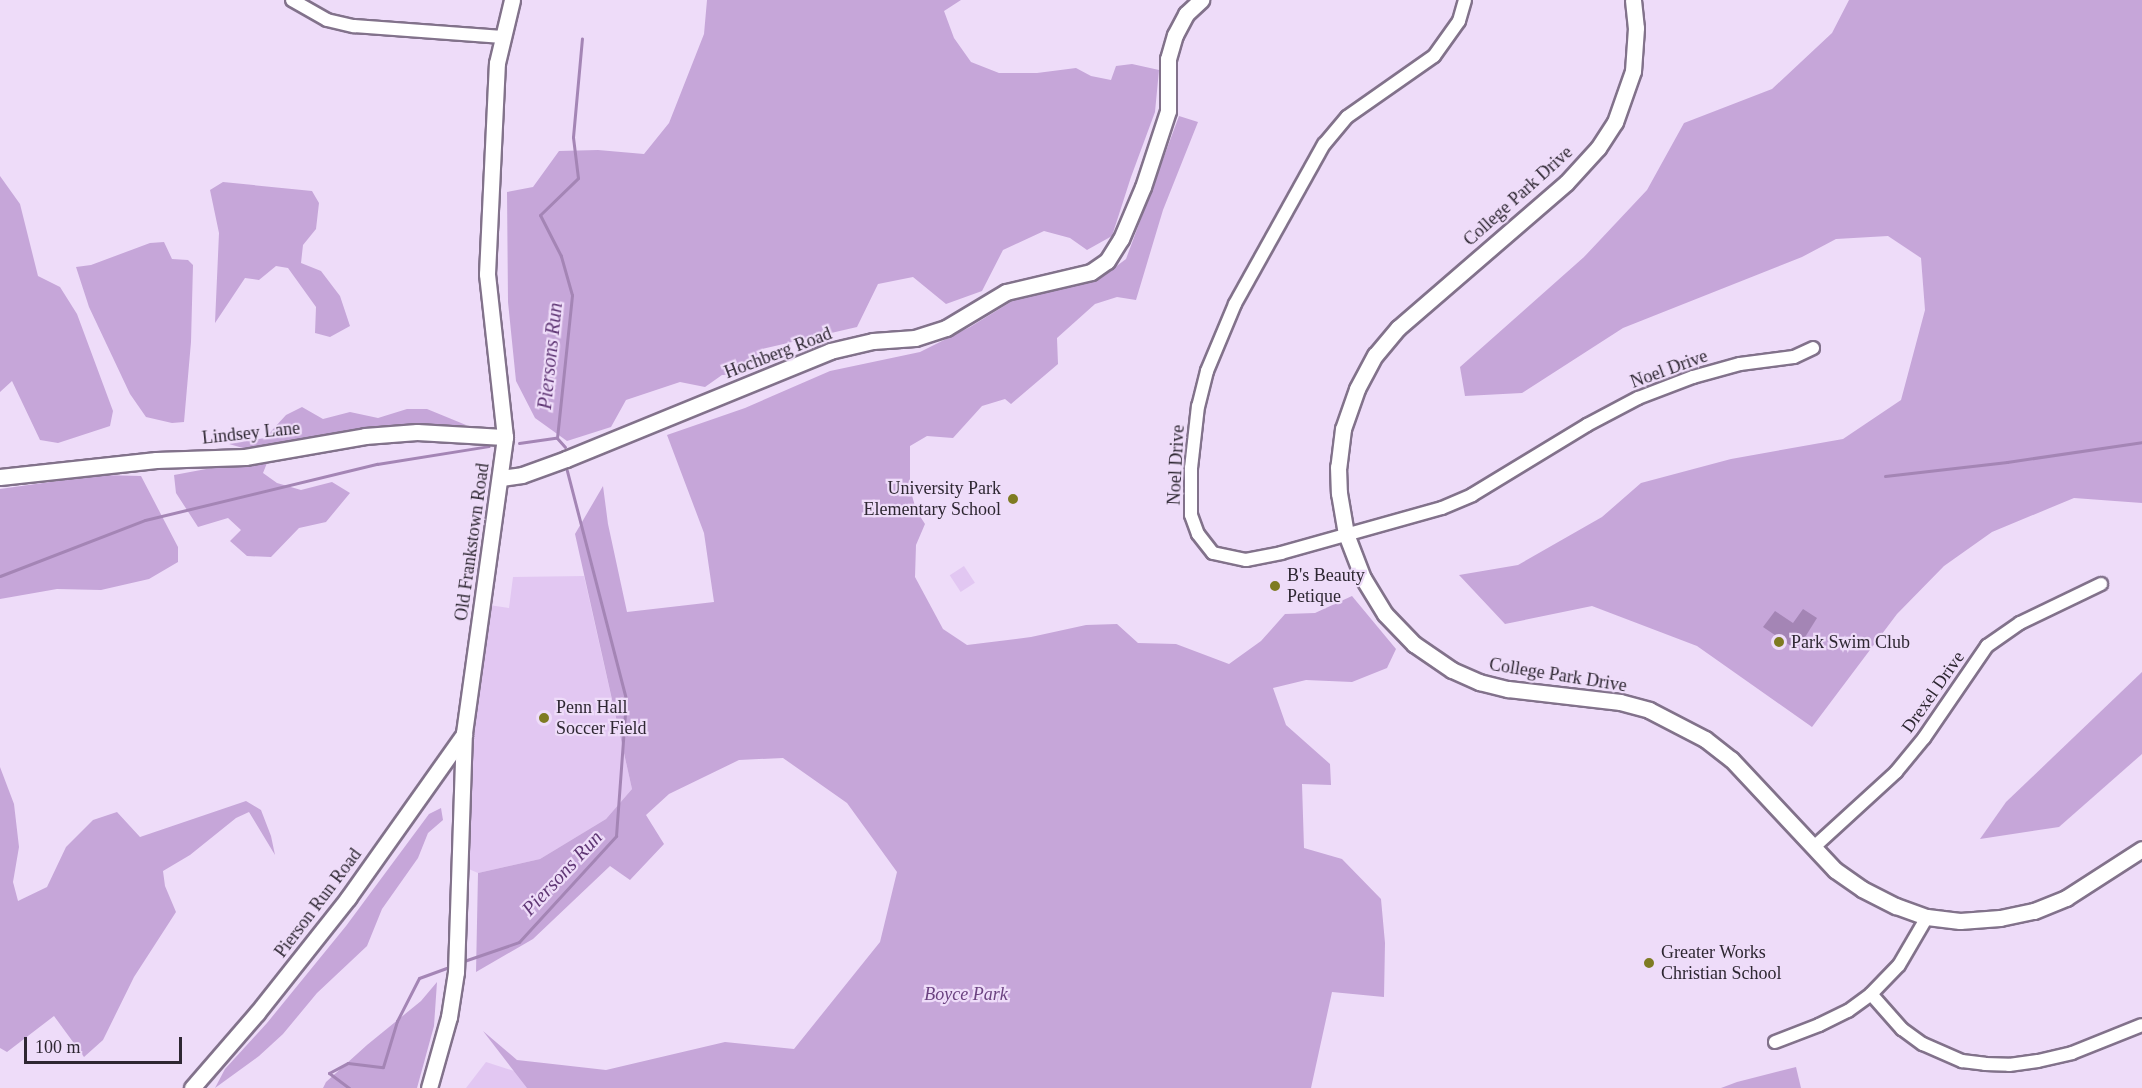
<!DOCTYPE html>
<style>
body{margin:0}
#map{position:relative;width:2142px;height:1088px;overflow:hidden;background:#eedcf9;font-family:Georgia,serif}
div>[style]{position:absolute}
[style*='--x']{left:calc(var(--x)*1px);top:calc(var(--y)*1px);width:calc(var(--w)*1px);rotate:calc(var(--a)*1deg)}
.green>*{inset:0;background:#e2c7f2;transform-origin:0 0}
.forest>*{inset:0;background:#c6a6d9}
.water>*{inset:0;background:#a485b5}
.stream>*{height:3px;margin:-1.5px;padding:0 1.5px;transform-origin:1.5px;border-radius:1.5px;background:#a485b5}
.roads{filter:drop-shadow(2px 0 #82728b) drop-shadow(-2px 0 #82728b) drop-shadow(0 2px #82728b) drop-shadow(0 -2px #82728b)}
.minor>*{height:12px;margin:-6px;padding:0 6px;transform-origin:6px;border-radius:6px;background:#fff}
.tertiary>*{height:15px;margin:-7.5px;padding:0 7.5px;transform-origin:7.5px;border-radius:7.5px;background:#fff}
.dots>*{width:16px;height:16px;translate:-50% -50%;box-sizing:border-box;border:3px solid #eedcf9;border-radius:50%}
span{translate:-50% -50%;white-space:nowrap;text-align:center;line-height:1.15;-webkit-text-stroke:4.5px #eedcf9;paint-order:stroke}
.street-label{font-size:18px;color:#2e2732}
.poi-label{font-size:18px;color:#2e2732}
.right{translate:-100% -50%;text-align:right}
.left{translate:0 -50%;text-align:left}
.park-label{font-size:18px;color:#6b4280;font-style:italic}
.water-label{font-size:20px;color:#5f3674;font-style:italic}
.scale{position:absolute;left:24px;top:1037px;width:158px;height:27px;box-sizing:border-box;border:3px solid #2e2732;border-top:0;padding-left:8px;font-size:18px;line-height:21px;white-space:nowrap;color:#2e2732;-webkit-text-stroke:4px #eedcf9;paint-order:stroke}
</style>
<div id="map">
<div class="green">
<div style="left:964px;top:566px;width:20px;height:17px;rotate:57deg"></div>
<div style="clip-path:polygon(584px 576px,632px 789px,606px 819px,540px 859px,478px 873px,464px 867px,469px 734px,489px 605px,509px 608px,513px 577px)"></div>
<div style="clip-path:polygon(486px 1062px,567px 1088px,466px 1088px)"></div>
</div>
<div class="forest">
<div style="clip-path:polygon(707px 0,961px 0,944px 11px,954px 38px,971px 62px,999px 73px,1037px 73px,1076px 68px,1091px 76px,1111px 80px,1116px 66px,1132px 64px,1159px 70px,1155px 112px,1131px 177px,1112px 236px,1087px 250px,1070px 238px,1044px 231px,1003px 250px,982px 291px,946px 304px,913px 277px,878px 284px,857px 327px,762px 349px,742px 375px,722px 375px,705px 387px,680px 382px,626px 400px,611px 427px,567px 441px,535px 418px,516px 381px,508px 302px,507px 192px,533px 187px,559px 151px,598px 150px,644px 154px,669px 123px,704px 34px)"></div>
<div style="clip-path:polygon(1849px 0,2142px 0,2142px 503px,2074px 498px,1992px 532px,1944px 566px,1897px 614px,1812px 727px,1697px 646px,1592px 606px,1505px 624px,1459px 575px,1518px 565px,1602px 517px,1641px 483px,1731px 459px,1843px 439px,1901px 400px,1925px 310px,1921px 258px,1888px 236px,1836px 239px,1802px 257px,1623px 328px,1522px 393px,1465px 396px,1460px 367px,1584px 257px,1647px 190px,1684px 123px,1772px 89px,1832px 33px)"></div>
<div style="clip-path:polygon(1179px 116px,1198px 122px,1163px 210px,1136px 300px,1117px 297px,1095px 304px,1057px 338px,1058px 364px,1011px 404px,1005px 399px,982px 406px,953px 438px,927px 436px,910px 446px,910px 488px,916px 510px,925px 524px,916px 545px,915px 577px,943px 629px,967px 645px,1031px 637px,1086px 625px,1117px 624px,1138px 643px,1176px 644px,1229px 664px,1261px 641px,1285px 614px,1315px 613px,1352px 596px,1396px 649px,1387px 668px,1352px 682px,1306px 680px,1273px 688px,1286px 725px,1330px 764px,1331px 785px,1302px 784px,1304px 848px,1342px 859px,1381px 899px,1385px 943px,1384px 997px,1332px 992px,1311px 1088px,527px 1088px,483px 1031px,517px 1060px,606px 1070px,725px 1042px,794px 1049px,880px 942px,897px 872px,847px 803px,783px 758px,739px 760px,669px 794px,646px 815px,664px 844px,630px 880px,610px 866px,533px 939px,476px 972px,478px 873px,540px 859px,606px 819px,632px 789px,575px 534px,603px 486px,608px 524px,627px 612px,714px 602px,704px 533px,667px 435px,745px 408px,830px 371px,920px 352px,970px 327px,1014px 300px,1098px 280px,1126px 259px)"></div>
<div style="clip-path:polygon(0 176px,20px 204px,38px 276px,60px 287px,77px 314px,113px 411px,110px 426px,58px 443px,40px 440px,12px 381px,0 392px)"></div>
<div style="clip-path:polygon(223px 182px,312px 191px,319px 203px,316px 229px,303px 245px,301px 263px,321px 271px,340px 296px,350px 326px,330px 337px,315px 333px,316px 307px,288px 268px,276px 266px,259px 280px,245px 278px,215px 323px,219px 233px,210px 190px)"></div>
<div style="clip-path:polygon(164px 242px,172px 259px,188px 260px,193px 265px,191px 342px,184px 422px,172px 423px,146px 417px,130px 394px,89px 307px,76px 267px,91px 265px,150px 243px)"></div>
<div style="clip-path:polygon(302px 407px,323px 419px,350px 412px,378px 418px,407px 409px,427px 409px,466px 425px,324px 437px,250px 450px,229px 444px,265px 438px,286px 415px)"></div>
<div style="clip-path:polygon(267px 463px,263px 473px,277px 483px,301px 490px,332px 482px,350px 493px,326px 522px,299px 528px,271px 557px,247px 556px,230px 541px,241px 530px,228px 518px,198px 527px,176px 493px,174px 475px,233px 464px)"></div>
<div style="clip-path:polygon(100px 475px,141px 476px,178px 547px,178px 562px,149px 579px,101px 590px,57px 589px,0 599px,0 489px)"></div>
<div style="clip-path:polygon(2142px 672px,2142px 754px,2059px 827px,1980px 839px,2006px 802px)"></div>
<div style="clip-path:polygon(0 767px,14px 804px,19px 847px,13px 882px,18px 901px,47px 887px,66px 847px,93px 820px,117px 812px,140px 837px,246px 801px,261px 810px,271px 836px,275px 855px,249px 812px,236px 818px,190px 855px,163px 871px,165px 886px,176px 912px,134px 977px,103px 1040px,84px 1057px,54px 1016px,7px 1052px,0 1048px)"></div>
<div style="clip-path:polygon(441px 808px,443px 820px,428px 833px,418px 858px,382px 909px,367px 946px,317px 993px,283px 1034px,259px 1056px,215px 1088px,225px 1069px,267px 1023px,346px 926px,429px 814px)"></div>
<div style="clip-path:polygon(437px 982px,434px 1026px,417px 1088px,323px 1088px,326px 1082px,367px 1045px,421px 1001px)"></div>
<div style="clip-path:polygon(1796px 1067px,1801px 1088px,1721px 1088px,1737px 1082px)"></div>
</div>
<div class="water">
<div style="clip-path:polygon(1803px 609px,1817px 618px,1797px 650px,1763px 627px,1775px 611px,1793px 623px)"></div>
</div>
<div class="stream">
<div style="--x:519;--y:443;--w:37;--a:-8"></div>
<div style="--x:565;--y:447;--w:12;--a:-132"></div>
<div style="--x:557;--y:438;--w:144;--a:-84"></div>
<div style="--x:572;--y:295;--w:41;--a:-105.8"></div>
<div style="--x:561;--y:256;--w:46;--a:-117.1"></div>
<div style="--x:540;--y:215;--w:53;--a:-44.2"></div>
<div style="--x:578;--y:178;--w:41;--a:-97"></div>
<div style="--x:573;--y:137;--w:99;--a:-84.8"></div>
<div style="--x:1885;--y:476;--w:123;--a:-6.5"></div>
<div style="--x:2007;--y:462;--w:136;--a:-8.4"></div>
<div style="--x:0;--y:576;--w:155;--a:-21.1"></div>
<div style="--x:145;--y:520;--w:239;--a:-13.6"></div>
<div style="--x:377;--y:464;--w:113;--a:-9.1"></div>
<div style="--x:461;--y:962;--w:61;--a:-19"></div>
<div style="--x:519;--y:942;--w:144;--a:-47.5"></div>
<div style="--x:616;--y:836;--w:137;--a:-85.8"></div>
<div style="--x:626;--y:699;--w:236;--a:-104.5"></div>
<div style="--x:349;--y:1088;--w:25;--a:-143"></div>
<div style="--x:329;--y:1073;--w:21;--a:-28"></div>
<div style="--x:348;--y:1063;--w:35;--a:7"></div>
<div style="--x:383;--y:1067;--w:48;--a:-73.1"></div>
<div style="--x:397;--y:1021;--w:48;--a:-62.9"></div>
<div style="--x:419;--y:978;--w:35;--a:-20"></div>
</div>
<div class="roads">
<div class="minor">
<div style="--x:292;--y:0;--w:40;--a:29.7"></div>
<div style="--x:327;--y:20;--w:28;--a:13"></div>
<div style="--x:354;--y:26;--w:149;--a:4.2"></div>
<div style="--x:1465;--y:0;--w:22;--a:106"></div>
<div style="--x:1459;--y:21;--w:43;--a:125.5"></div>
<div style="--x:1434;--y:56;--w:106;--a:145"></div>
<div style="--x:1347;--y:117;--w:35;--a:130"></div>
<div style="--x:1324;--y:144;--w:183;--a:119.1"></div>
<div style="--x:1235;--y:304;--w:73;--a:112.7"></div>
<div style="--x:1207;--y:371;--w:36;--a:104"></div>
<div style="--x:1198;--y:406;--w:62;--a:96.4"></div>
<div style="--x:1191;--y:468;--w:47;--a:90"></div>
<div style="--x:1191;--y:515;--w:20;--a:70"></div>
<div style="--x:1198;--y:534;--w:24;--a:52"></div>
<div style="--x:1213;--y:553;--w:34;--a:12"></div>
<div style="--x:1246;--y:560;--w:36;--a:-11"></div>
<div style="--x:1281;--y:553;--w:167;--a:-15.6"></div>
<div style="--x:1442;--y:508;--w:33;--a:-23"></div>
<div style="--x:1472;--y:495;--w:135;--a:-31.3"></div>
<div style="--x:1587;--y:425;--w:58;--a:-27.9"></div>
<div style="--x:1638;--y:398;--w:59;--a:-20.9"></div>
<div style="--x:1693;--y:377;--w:49;--a:-15.5"></div>
<div style="--x:1740;--y:364;--w:54;--a:-7.4"></div>
<div style="--x:1794;--y:357;--w:21;--a:-25"></div>
<div style="--x:1814;--y:847;--w:111;--a:-42.4"></div>
<div style="--x:1896;--y:772;--w:44;--a:-50.5"></div>
<div style="--x:1924;--y:738;--w:112;--a:-55.6"></div>
<div style="--x:1987;--y:646;--w:40;--a:-34.9"></div>
<div style="--x:2020;--y:623;--w:90;--a:-25.7"></div>
<div style="--x:1871;--y:994;--w:47;--a:48.5"></div>
<div style="--x:1902;--y:1029;--w:26;--a:36"></div>
<div style="--x:1923;--y:1044;--w:43;--a:23.6"></div>
<div style="--x:1962;--y:1061;--w:23;--a:7"></div>
<div style="--x:1985;--y:1064;--w:24;--a:2"></div>
<div style="--x:2009;--y:1065;--w:29;--a:-8"></div>
<div style="--x:2038;--y:1061;--w:35;--a:-13"></div>
<div style="--x:2072;--y:1053;--w:75;--a:-21.8"></div>
<div style="--x:1775;--y:1042;--w:47;--a:-21.1"></div>
<div style="--x:1819;--y:1025;--w:32;--a:-26"></div>
<div style="--x:1848;--y:1011;--w:29;--a:-36"></div>
<div style="--x:1871;--y:994;--w:40;--a:-46"></div>
<div style="--x:1899;--y:965;--w:56;--a:-59.7"></div>
</div>
<div class="tertiary">
<div style="--x:1633;--y:0;--w:28;--a:84"></div>
<div style="--x:1636;--y:28;--w:43;--a:94"></div>
<div style="--x:1633;--y:71;--w:54;--a:109.4"></div>
<div style="--x:1615;--y:122;--w:31;--a:123"></div>
<div style="--x:1598;--y:148;--w:47;--a:132.4"></div>
<div style="--x:1566;--y:183;--w:222;--a:139.2"></div>
<div style="--x:1398;--y:328;--w:35;--a:130"></div>
<div style="--x:1375;--y:355;--w:38;--a:118"></div>
<div style="--x:1357;--y:389;--w:42;--a:109.3"></div>
<div style="--x:1343;--y:429;--w:38;--a:97"></div>
<div style="--x:1338;--y:467;--w:26;--a:88"></div>
<div style="--x:1339;--y:493;--w:42;--a:80.3"></div>
<div style="--x:1346;--y:534;--w:47;--a:68.9"></div>
<div style="--x:1363;--y:578;--w:42;--a:58.6"></div>
<div style="--x:1385;--y:614;--w:42;--a:46"></div>
<div style="--x:1414;--y:644;--w:46;--a:34.4"></div>
<div style="--x:1452;--y:670;--w:30;--a:24"></div>
<div style="--x:1479;--y:682;--w:30;--a:14"></div>
<div style="--x:1508;--y:689;--w:113;--a:6.6"></div>
<div style="--x:1620;--y:702;--w:30;--a:15"></div>
<div style="--x:1649;--y:710;--w:63;--a:27.4"></div>
<div style="--x:1705;--y:739;--w:33;--a:38"></div>
<div style="--x:1731;--y:759;--w:152;--a:46.9"></div>
<div style="--x:1835;--y:870;--w:33;--a:35"></div>
<div style="--x:1862;--y:889;--w:38;--a:27"></div>
<div style="--x:1896;--y:906;--w:33;--a:20"></div>
<div style="--x:1927;--y:917;--w:33;--a:7"></div>
<div style="--x:1960;--y:921;--w:40;--a:-4.3"></div>
<div style="--x:2000;--y:918;--w:35;--a:-12"></div>
<div style="--x:2034;--y:911;--w:35;--a:-22"></div>
<div style="--x:2066;--y:898;--w:90;--a:-32.8"></div>
<div style="--x:0;--y:477;--w:157;--a:-6.2"></div>
<div style="--x:156;--y:460;--w:89;--a:-1.9"></div>
<div style="--x:245;--y:457;--w:122;--a:-9.9"></div>
<div style="--x:365;--y:436;--w:52;--a:-4.4"></div>
<div style="--x:417;--y:432;--w:88;--a:3.3"></div>
<div style="--x:501;--y:478;--w:21;--a:-8"></div>
<div style="--x:522;--y:475;--w:47;--a:-20"></div>
<div style="--x:566;--y:459;--w:285;--a:-22.2"></div>
<div style="--x:830;--y:351;--w:44;--a:-13.1"></div>
<div style="--x:873;--y:341;--w:42;--a:-4.1"></div>
<div style="--x:915;--y:338;--w:33;--a:-18"></div>
<div style="--x:946;--y:328;--w:70;--a:-31"></div>
<div style="--x:1006;--y:292;--w:87;--a:-13.2"></div>
<div style="--x:1091;--y:272;--w:19;--a:-35"></div>
<div style="--x:1107;--y:261;--w:26;--a:-58"></div>
<div style="--x:1121;--y:239;--w:56;--a:-67.1"></div>
<div style="--x:1143;--y:187;--w:80;--a:-71.8"></div>
<div style="--x:1168;--y:111;--w:52;--a:-90"></div>
<div style="--x:1168;--y:59;--w:25;--a:-74"></div>
<div style="--x:1175;--y:35;--w:24;--a:-62"></div>
<div style="--x:1186;--y:14;--w:21;--a:-43"></div>
<div style="--x:192;--y:1088;--w:99;--a:-49.1"></div>
<div style="--x:257;--y:1013;--w:147;--a:-51.6"></div>
<div style="--x:348;--y:898;--w:201;--a:-54.7"></div>
<div style="--x:429;--y:1088;--w:74;--a:-74.3"></div>
<div style="--x:449;--y:1017;--w:46;--a:-81.2"></div>
<div style="--x:456;--y:972;--w:239;--a:-88.1"></div>
<div style="--x:464;--y:733;--w:299;--a:-82.1"></div>
<div style="--x:505;--y:437;--w:164;--a:-96.3"></div>
<div style="--x:487;--y:274;--w:211;--a:-87.3"></div>
<div style="--x:497;--y:63;--w:65;--a:-76.6"></div>
</div>
</div>
<div class="dots">
<div style="left:1013px;top:499px;background:#7e7b22"></div>
<div style="left:1275px;top:586px;background:#7e7b22"></div>
<div style="left:1779px;top:642px;background:#7e7b22"></div>
<div style="left:544px;top:718px;background:#7e7b22"></div>
<div style="left:1649px;top:963px;background:#7e7b22"></div>
</div>
<div class="street-label">
<span style="left:1518px;top:196px;rotate:-42deg">College Park Drive</span>
<span style="left:778px;top:353px;rotate:-21deg">Hochberg Road</span>
<span style="left:1669px;top:369px;rotate:-20deg">Noel Drive</span>
<span style="left:251px;top:433px;rotate:-6deg">Lindsey Lane</span>
<span style="left:1176px;top:465px;rotate:-87deg">Noel Drive</span>
<span style="left:472px;top:542px;rotate:-82deg">Old Frankstown Road</span>
<span style="left:1558px;top:675px;rotate:9deg">College Park Drive</span>
<span style="left:1933px;top:692px;rotate:-55deg">Drexel Drive</span>
<span style="left:318px;top:903px;rotate:-53deg">Pierson Run Road</span>
</div>
<div class="poi-label">
<span class="right" style="left:1001px;top:499px">University Park<br>Elementary School</span>
<span class="left" style="left:1287px;top:586px">B's Beauty<br>Petique</span>
<span class="left" style="left:1791px;top:642px">Park Swim Club</span>
<span class="left" style="left:556px;top:718px">Penn Hall<br>Soccer Field</span>
<span class="left" style="left:1661px;top:963px">Greater Works<br>Christian School</span>
</div>
<div class="park-label">
<span style="left:966px;top:994px">Boyce Park</span>
</div>
<div class="water-label">
<span style="left:550px;top:356px;rotate:-84deg">Piersons Run</span>
<span style="left:562px;top:873px;rotate:-47deg">Piersons Run</span>
</div>
<div class="scale">100 m</div>
</div>
